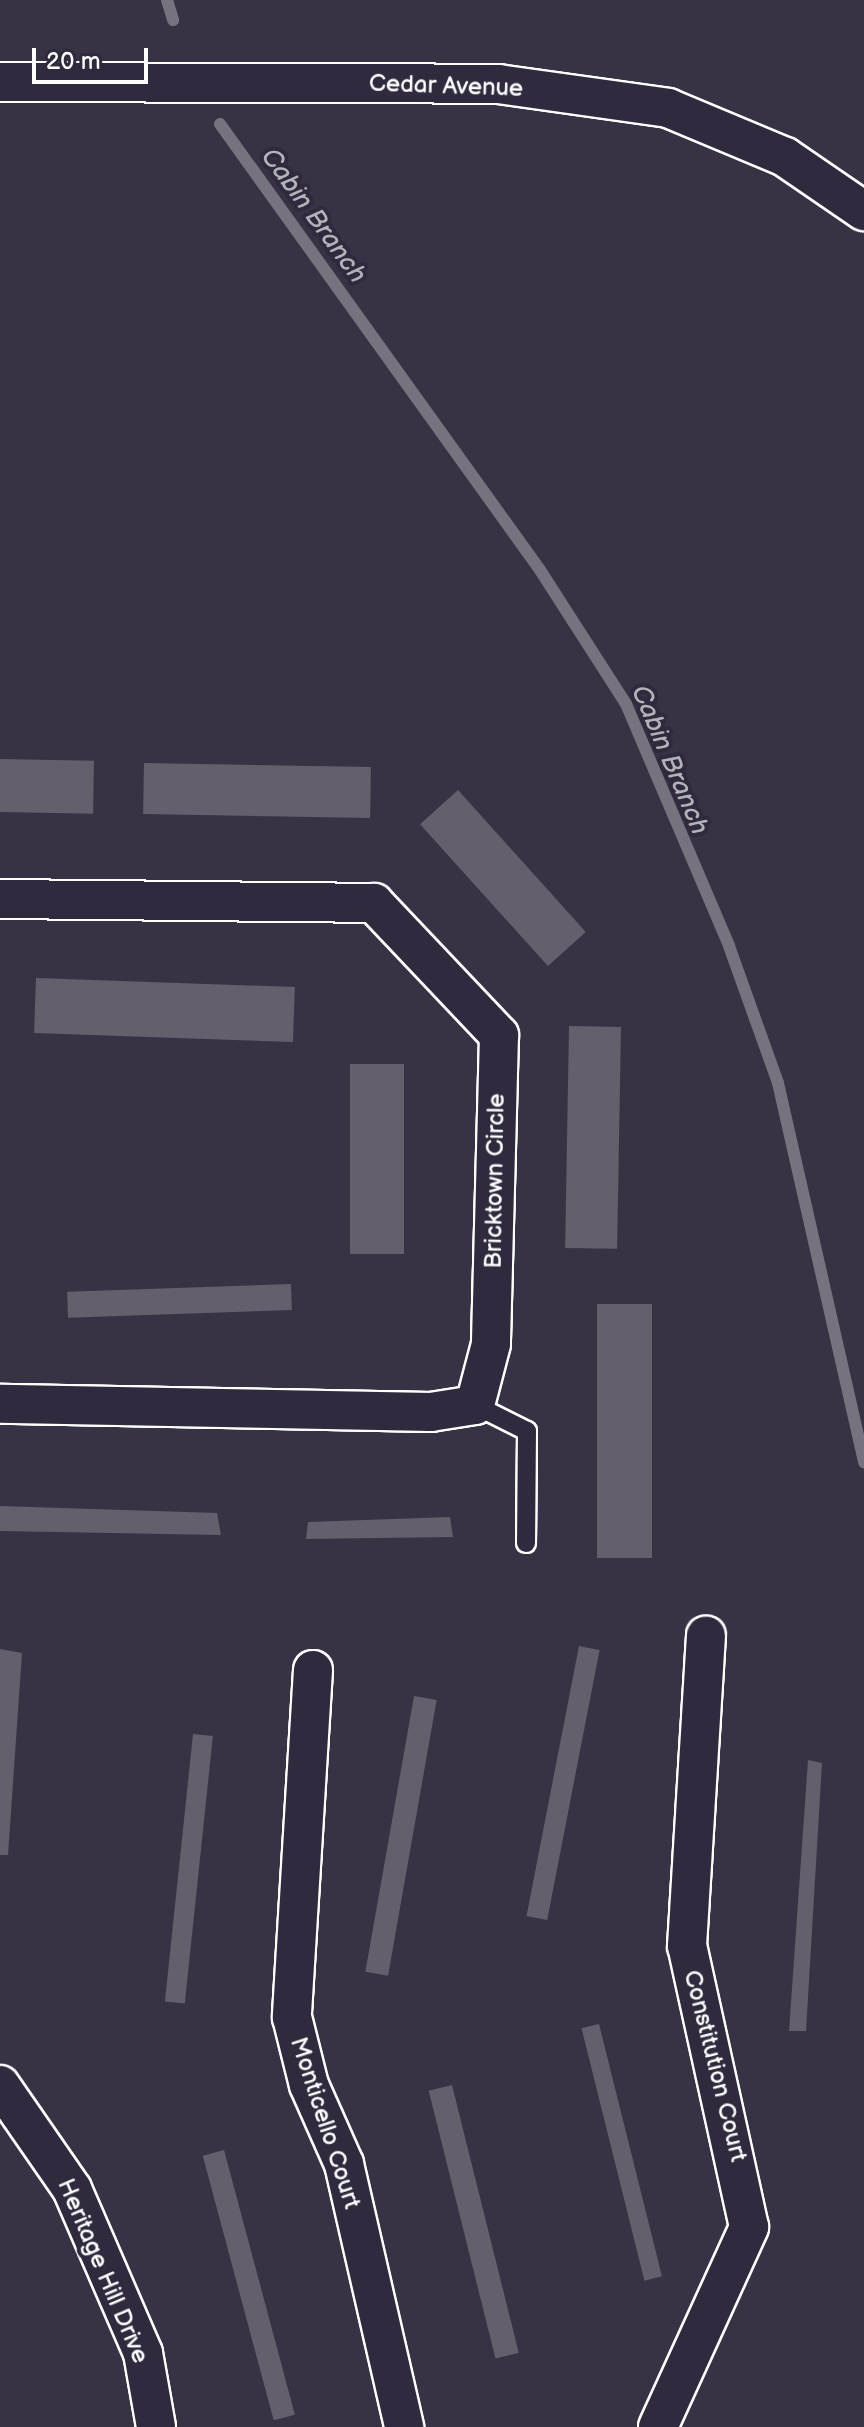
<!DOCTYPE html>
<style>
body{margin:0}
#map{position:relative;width:864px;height:2427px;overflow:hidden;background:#373345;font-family:"Balsamiq Sans",sans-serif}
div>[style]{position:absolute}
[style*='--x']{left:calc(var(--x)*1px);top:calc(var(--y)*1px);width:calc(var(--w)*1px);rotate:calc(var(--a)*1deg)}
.stream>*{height:12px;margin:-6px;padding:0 6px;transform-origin:6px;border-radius:6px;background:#76737f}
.building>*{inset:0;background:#635f6d;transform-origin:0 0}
.roads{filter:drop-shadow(2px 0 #fff) drop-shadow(-2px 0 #fff) drop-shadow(0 2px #fff) drop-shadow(0 -2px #fff)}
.lane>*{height:18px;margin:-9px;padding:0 9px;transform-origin:9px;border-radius:9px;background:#2f2a3d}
.street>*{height:38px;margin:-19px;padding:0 19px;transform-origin:19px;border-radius:19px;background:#2f2a3d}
span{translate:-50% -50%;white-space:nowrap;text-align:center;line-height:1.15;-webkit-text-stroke:8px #2f2a3d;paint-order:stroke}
.street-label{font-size:24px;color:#fff}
.water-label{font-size:26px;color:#b4b2b9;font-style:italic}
.scale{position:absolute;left:32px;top:48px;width:116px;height:36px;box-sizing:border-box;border:4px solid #fff;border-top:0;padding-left:10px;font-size:24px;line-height:28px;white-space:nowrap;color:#fff;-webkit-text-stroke:6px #2f2a3d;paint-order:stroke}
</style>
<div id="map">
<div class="stream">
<div style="--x:167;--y:0;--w:21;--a:73"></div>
<div style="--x:220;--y:124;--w:549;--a:54.34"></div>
<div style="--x:540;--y:570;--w:159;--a:57.3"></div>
<div style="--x:626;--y:704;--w:263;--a:66.9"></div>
<div style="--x:729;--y:946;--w:145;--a:70.3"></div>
<div style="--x:778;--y:1083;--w:389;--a:77.2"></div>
</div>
<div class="building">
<div style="left:0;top:759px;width:94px;height:53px;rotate:1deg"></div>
<div style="left:144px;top:763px;width:227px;height:51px;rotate:1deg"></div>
<div style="left:458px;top:790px;width:191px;height:51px;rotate:48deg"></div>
<div style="left:36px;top:978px;width:259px;height:55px;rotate:2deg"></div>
<div style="left:569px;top:1026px;width:52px;height:222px;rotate:1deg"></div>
<div style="left:350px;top:1064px;width:54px;height:190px"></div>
<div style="left:291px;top:1284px;width:26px;height:224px;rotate:88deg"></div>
<div style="left:597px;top:1304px;width:55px;height:254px"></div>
<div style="clip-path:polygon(0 1506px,217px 1513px,221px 1535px,0 1531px)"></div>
<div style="clip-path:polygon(450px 1517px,453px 1537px,306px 1539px,308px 1522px)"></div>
<div style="left:579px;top:1646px;width:21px;height:275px;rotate:11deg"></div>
<div style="clip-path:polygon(0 1649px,22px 1653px,8px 1855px,0 1855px)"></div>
<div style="left:414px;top:1696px;width:23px;height:280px;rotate:10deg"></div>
<div style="left:193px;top:1734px;width:20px;height:269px;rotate:6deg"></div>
<div style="clip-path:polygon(808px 1760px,822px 1763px,806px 2031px,789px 2031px)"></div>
<div style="left:599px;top:2024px;width:260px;height:18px;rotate:76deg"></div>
<div style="left:452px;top:2085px;width:276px;height:24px;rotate:76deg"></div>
<div style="left:224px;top:2150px;width:274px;height:22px;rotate:75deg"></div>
</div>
<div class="roads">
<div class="lane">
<div style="--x:475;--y:1405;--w:58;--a:26.6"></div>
<div style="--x:527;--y:1431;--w:112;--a:90.5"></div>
</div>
<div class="street">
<div style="--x:0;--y:82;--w:498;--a:0.2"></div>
<div style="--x:498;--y:84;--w:172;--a:8"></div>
<div style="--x:668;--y:108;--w:127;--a:22.7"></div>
<div style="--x:785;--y:157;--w:96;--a:34.4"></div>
<div style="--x:0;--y:899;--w:374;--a:0.6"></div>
<div style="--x:374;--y:903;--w:182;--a:46.6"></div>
<div style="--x:499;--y:1035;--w:309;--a:91.5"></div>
<div style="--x:491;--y:1344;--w:63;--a:104.7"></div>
<div style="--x:475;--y:1405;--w:45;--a:171"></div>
<div style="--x:431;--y:1412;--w:431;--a:-178.9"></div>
<div style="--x:313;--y:1670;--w:348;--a:93.5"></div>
<div style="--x:292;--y:2017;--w:70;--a:76"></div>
<div style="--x:309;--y:2085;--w:86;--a:66.1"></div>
<div style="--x:344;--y:2164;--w:270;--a:77.1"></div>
<div style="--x:0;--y:2085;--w:126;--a:55.3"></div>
<div style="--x:72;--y:2189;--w:179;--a:66.6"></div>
<div style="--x:143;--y:2353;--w:75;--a:80"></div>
<div style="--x:658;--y:2427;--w:220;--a:-65.5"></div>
<div style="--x:749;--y:2227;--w:288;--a:-102.4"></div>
<div style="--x:687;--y:1946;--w:311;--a:-86.5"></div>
</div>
</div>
<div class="street-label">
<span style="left:446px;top:86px;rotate:2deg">Cedar Avenue</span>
<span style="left:495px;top:1181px;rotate:-89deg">Bricktown Circle</span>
<span style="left:715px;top:2066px;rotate:76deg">Constitution Court</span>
<span style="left:325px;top:2123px;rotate:72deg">Monticello Court</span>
<span style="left:103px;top:2271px;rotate:67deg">Heritage Hill Drive</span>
</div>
<div class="water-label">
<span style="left:313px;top:216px;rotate:54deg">Cabin Branch</span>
<span style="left:669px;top:760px;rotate:67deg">Cabin Branch</span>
</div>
<div class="scale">20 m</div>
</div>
